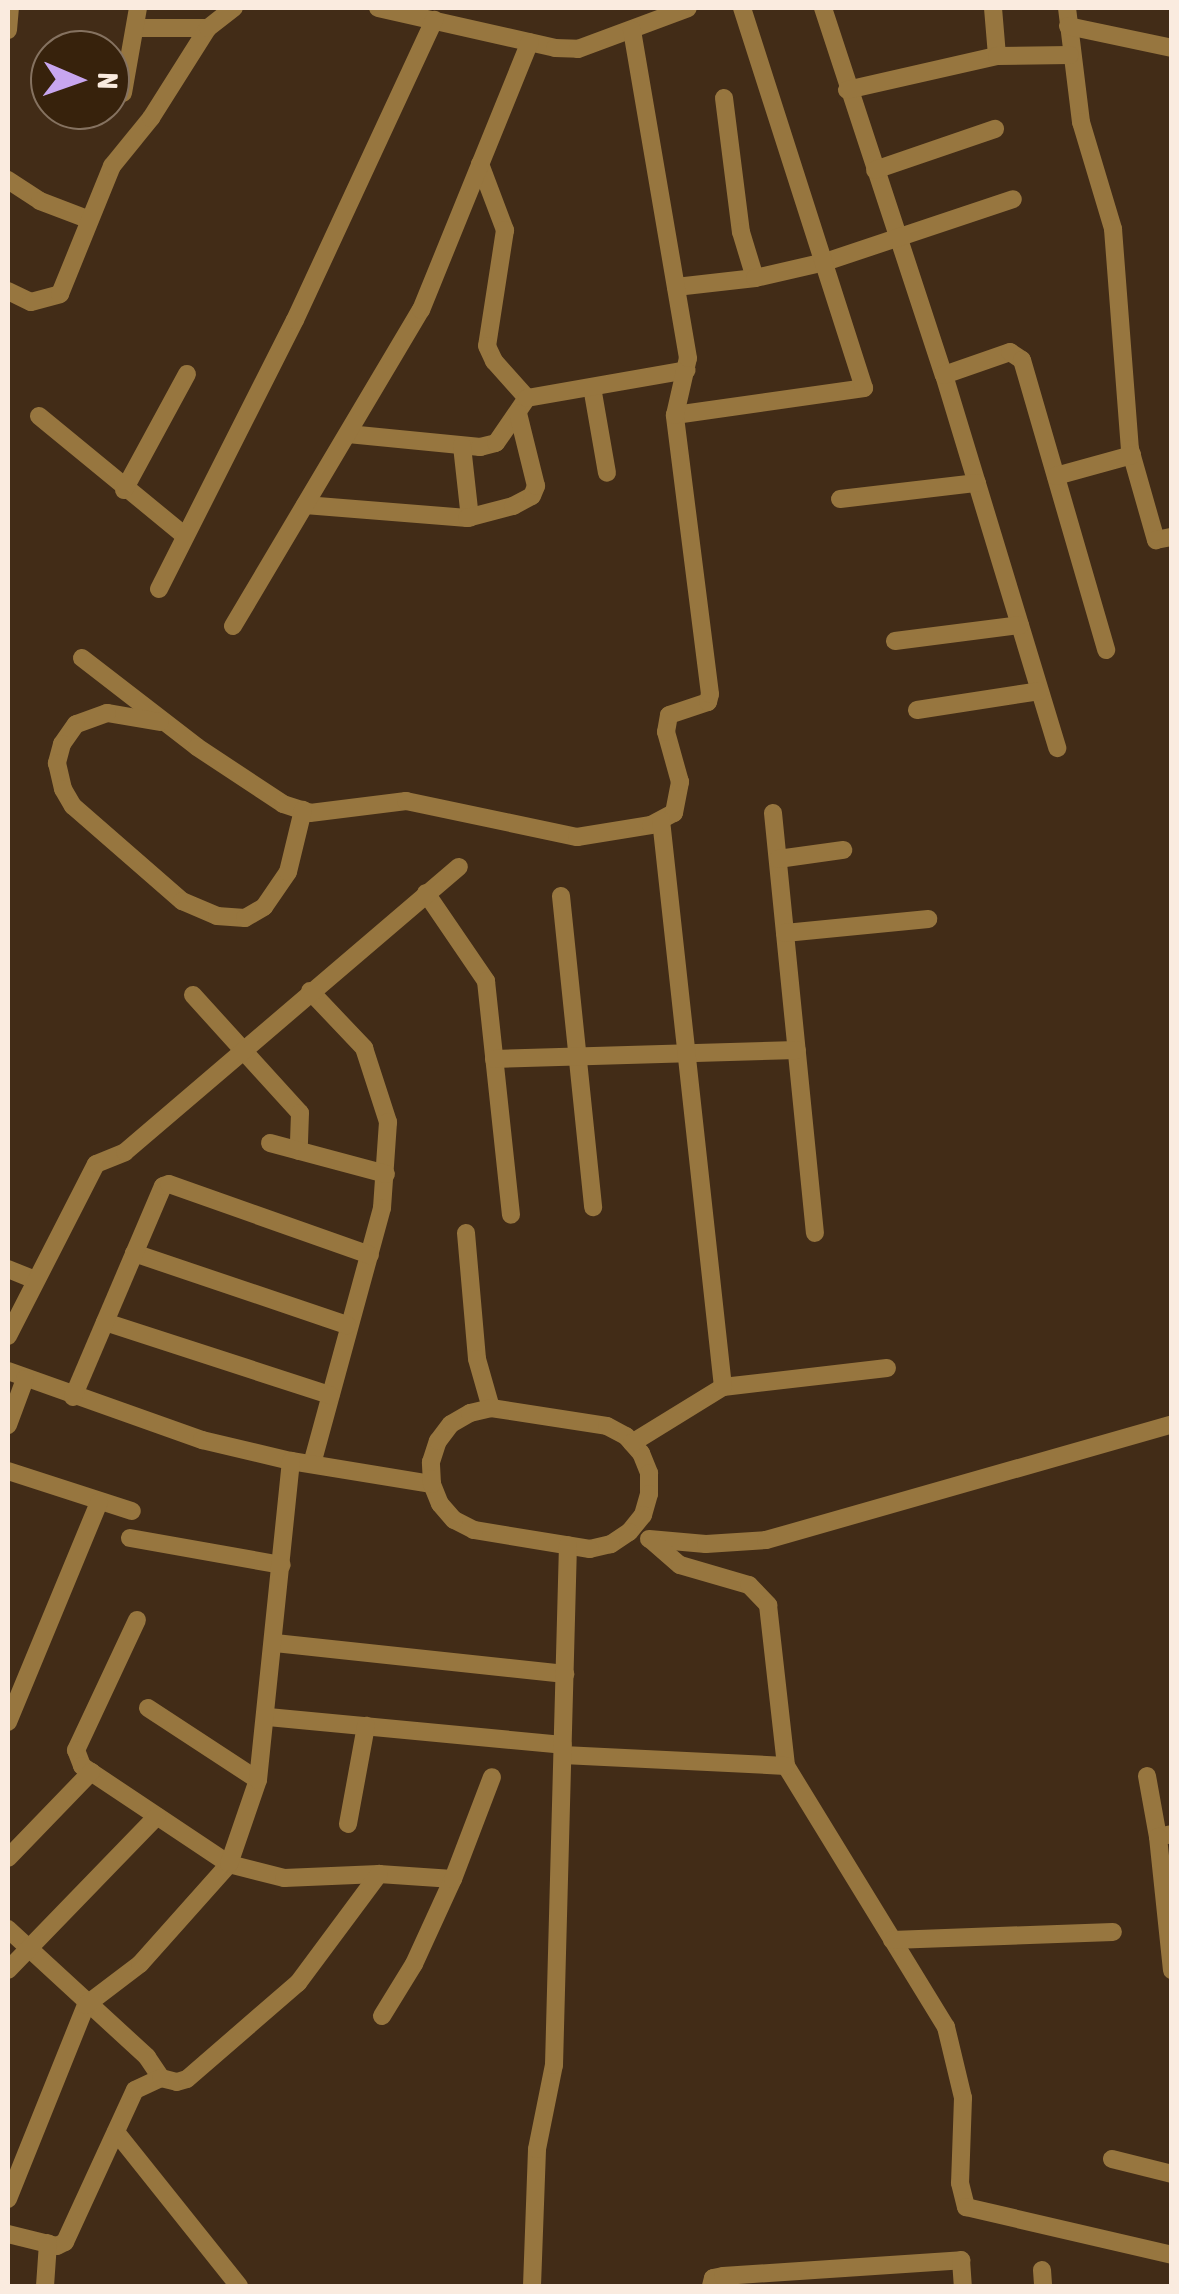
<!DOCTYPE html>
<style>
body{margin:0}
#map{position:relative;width:1179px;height:2294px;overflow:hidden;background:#422c17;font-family:"Asap Condensed",sans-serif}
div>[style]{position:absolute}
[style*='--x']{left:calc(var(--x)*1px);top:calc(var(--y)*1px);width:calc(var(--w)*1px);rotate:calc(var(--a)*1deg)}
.minor>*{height:18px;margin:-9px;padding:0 9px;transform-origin:9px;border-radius:9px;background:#97763f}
span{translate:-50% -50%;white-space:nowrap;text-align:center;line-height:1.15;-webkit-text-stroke:8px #37220c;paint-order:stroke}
.frame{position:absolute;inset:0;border:10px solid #faebdf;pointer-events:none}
.north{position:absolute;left:30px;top:30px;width:100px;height:100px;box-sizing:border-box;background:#37220c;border:2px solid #857260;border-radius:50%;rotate:92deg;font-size:28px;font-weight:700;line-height:40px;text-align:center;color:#faebdf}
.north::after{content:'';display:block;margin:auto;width:35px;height:45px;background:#c8a6ef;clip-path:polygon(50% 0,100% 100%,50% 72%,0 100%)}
</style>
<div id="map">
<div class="minor">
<div style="--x:378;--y:8;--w:181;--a:12.7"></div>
<div style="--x:555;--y:48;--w:23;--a:2"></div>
<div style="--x:578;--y:49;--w:117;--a:-20.4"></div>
<div style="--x:823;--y:8;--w:386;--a:71.8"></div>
<div style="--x:944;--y:375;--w:390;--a:73.1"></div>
<div style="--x:993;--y:8;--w:48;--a:85.2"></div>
<div style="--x:1067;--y:8;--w:115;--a:83"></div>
<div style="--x:1081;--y:122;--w:112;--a:73.3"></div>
<div style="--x:1113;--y:229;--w:221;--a:85.6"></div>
<div style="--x:1130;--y:449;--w:95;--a:74.1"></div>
<div style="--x:1156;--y:540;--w:16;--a:-11"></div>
<div style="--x:1068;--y:26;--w:106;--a:11.9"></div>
<div style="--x:136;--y:28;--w:72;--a:0"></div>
<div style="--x:8;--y:30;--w:22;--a:-85"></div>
<div style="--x:847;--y:90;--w:154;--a:-12.8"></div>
<div style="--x:997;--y:56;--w:73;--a:-0.8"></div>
<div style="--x:123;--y:93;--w:86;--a:-80"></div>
<div style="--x:724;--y:98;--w:135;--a:82.8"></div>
<div style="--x:741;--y:232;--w:48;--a:73.1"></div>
<div style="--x:480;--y:164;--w:71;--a:69.3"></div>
<div style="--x:505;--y:230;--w:117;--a:98.8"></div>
<div style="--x:487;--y:346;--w:17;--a:65"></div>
<div style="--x:494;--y:361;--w:50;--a:48.3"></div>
<div style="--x:875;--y:170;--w:127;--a:-18.9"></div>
<div style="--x:8;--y:180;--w:38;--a:33"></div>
<div style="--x:40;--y:201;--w:53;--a:20.8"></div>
<div style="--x:676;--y:287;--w:80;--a:-6.5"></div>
<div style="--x:755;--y:278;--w:72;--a:-12.9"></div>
<div style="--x:825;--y:262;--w:198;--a:-18.5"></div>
<div style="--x:8;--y:291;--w:25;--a:26"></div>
<div style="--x:31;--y:302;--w:30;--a:-15"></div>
<div style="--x:60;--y:294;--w:138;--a:-67.9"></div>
<div style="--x:112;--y:166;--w:62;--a:-50.9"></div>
<div style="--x:151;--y:118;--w:107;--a:-57.7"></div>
<div style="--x:208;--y:28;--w:33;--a:-38"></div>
<div style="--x:944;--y:375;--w:70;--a:-19.2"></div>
<div style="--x:1010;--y:352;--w:14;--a:34"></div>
<div style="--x:1022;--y:360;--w:302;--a:73.8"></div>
<div style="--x:592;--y:387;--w:87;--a:80.1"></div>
<div style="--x:675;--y:415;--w:191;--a:-8.1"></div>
<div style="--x:864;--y:388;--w:399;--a:-107.8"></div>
<div style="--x:39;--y:416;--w:189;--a:39.4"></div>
<div style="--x:348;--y:434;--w:133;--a:5.6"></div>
<div style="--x:480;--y:447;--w:16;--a:-14"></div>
<div style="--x:496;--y:443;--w:55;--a:-55.4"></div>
<div style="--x:527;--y:398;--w:162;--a:-9.9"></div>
<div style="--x:462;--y:446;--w:72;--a:83.7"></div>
<div style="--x:1056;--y:476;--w:79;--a:-15.4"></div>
<div style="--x:124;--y:490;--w:132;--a:-61.5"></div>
<div style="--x:840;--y:499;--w:138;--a:-6.7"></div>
<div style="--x:305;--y:505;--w:163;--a:4.6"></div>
<div style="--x:467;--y:518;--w:48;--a:-14.6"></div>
<div style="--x:513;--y:506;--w:21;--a:-28"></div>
<div style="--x:532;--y:496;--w:11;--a:-68"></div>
<div style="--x:536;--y:486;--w:75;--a:-103.9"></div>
<div style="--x:159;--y:589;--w:301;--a:-63.2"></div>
<div style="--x:295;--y:320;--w:331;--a:-65.1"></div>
<div style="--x:233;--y:626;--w:368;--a:-59.3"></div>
<div style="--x:421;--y:310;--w:289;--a:-67.9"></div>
<div style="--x:895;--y:641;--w:126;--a:-7.3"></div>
<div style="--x:82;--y:658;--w:145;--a:37.7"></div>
<div style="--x:197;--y:747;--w:103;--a:33.5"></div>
<div style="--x:283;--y:804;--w:28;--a:18"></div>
<div style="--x:310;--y:813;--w:97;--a:-7.1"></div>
<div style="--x:406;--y:801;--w:175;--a:11.9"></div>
<div style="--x:577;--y:837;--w:75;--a:-9.2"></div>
<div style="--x:651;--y:825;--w:26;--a:-28"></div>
<div style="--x:674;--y:813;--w:32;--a:-79"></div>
<div style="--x:680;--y:782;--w:52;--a:-105.6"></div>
<div style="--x:666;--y:732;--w:17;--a:-80"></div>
<div style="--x:669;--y:715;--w:41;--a:-18.4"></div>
<div style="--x:708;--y:702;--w:8;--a:-76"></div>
<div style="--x:710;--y:694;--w:281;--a:-97.2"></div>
<div style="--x:675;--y:415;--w:58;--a:-77.2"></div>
<div style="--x:688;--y:358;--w:333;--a:-99.7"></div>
<div style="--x:917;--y:710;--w:124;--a:-8.8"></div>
<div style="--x:160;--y:722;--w:54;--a:-170.4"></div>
<div style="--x:107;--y:713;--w:33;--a:160"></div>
<div style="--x:76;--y:724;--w:24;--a:125"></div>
<div style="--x:62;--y:744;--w:20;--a:105"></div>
<div style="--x:57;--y:763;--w:27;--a:77"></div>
<div style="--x:63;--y:789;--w:20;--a:60"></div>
<div style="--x:73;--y:806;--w:145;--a:41.1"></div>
<div style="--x:182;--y:901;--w:38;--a:23"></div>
<div style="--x:217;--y:916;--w:28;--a:4"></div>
<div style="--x:245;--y:918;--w:22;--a:-30"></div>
<div style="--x:264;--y:907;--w:42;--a:-55.6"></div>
<div style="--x:288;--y:872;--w:64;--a:-76.4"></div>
<div style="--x:773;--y:813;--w:422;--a:84.3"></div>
<div style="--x:778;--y:859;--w:66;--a:-7.9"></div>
<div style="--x:426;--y:893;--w:107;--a:55.7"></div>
<div style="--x:486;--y:981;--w:235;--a:83.9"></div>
<div style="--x:561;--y:896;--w:313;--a:84.1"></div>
<div style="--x:785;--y:933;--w:144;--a:-5.6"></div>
<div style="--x:310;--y:991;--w:79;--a:46.5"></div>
<div style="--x:364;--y:1048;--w:78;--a:72"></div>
<div style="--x:388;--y:1122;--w:86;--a:94"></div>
<div style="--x:382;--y:1208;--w:265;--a:105.3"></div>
<div style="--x:193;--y:995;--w:159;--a:47.8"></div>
<div style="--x:300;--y:1113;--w:38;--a:92"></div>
<div style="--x:494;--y:1059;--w:303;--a:-1.7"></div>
<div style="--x:270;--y:1143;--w:120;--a:15"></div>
<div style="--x:466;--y:1233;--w:126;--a:85"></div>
<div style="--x:477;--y:1359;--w:51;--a:74.1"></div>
<div style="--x:134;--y:1253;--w:225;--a:18.7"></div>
<div style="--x:8;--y:1269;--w:29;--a:22"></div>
<div style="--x:105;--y:1322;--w:237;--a:18"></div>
<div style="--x:8;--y:1336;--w:193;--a:-62.9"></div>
<div style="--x:96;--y:1164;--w:31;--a:-22"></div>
<div style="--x:125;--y:1152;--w:439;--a:-40.5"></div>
<div style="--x:8;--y:1371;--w:206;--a:19.6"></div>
<div style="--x:202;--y:1440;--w:91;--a:13.3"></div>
<div style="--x:291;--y:1461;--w:143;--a:9.3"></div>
<div style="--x:723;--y:1387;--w:165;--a:-6.6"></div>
<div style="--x:73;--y:1397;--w:229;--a:-66.9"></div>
<div style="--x:163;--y:1186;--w:6;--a:-18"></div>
<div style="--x:169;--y:1184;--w:213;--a:19.5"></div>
<div style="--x:491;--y:1408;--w:117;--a:8.8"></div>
<div style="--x:607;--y:1426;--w:21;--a:28"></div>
<div style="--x:626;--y:1436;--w:23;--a:49"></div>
<div style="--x:641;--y:1453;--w:22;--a:68"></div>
<div style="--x:649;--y:1473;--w:21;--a:90"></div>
<div style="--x:649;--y:1494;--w:22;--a:106"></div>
<div style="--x:643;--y:1515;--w:22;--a:129"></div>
<div style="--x:629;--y:1532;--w:22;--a:146"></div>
<div style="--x:611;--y:1544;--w:22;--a:167"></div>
<div style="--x:590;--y:1549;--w:118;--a:-170.7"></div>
<div style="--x:474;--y:1530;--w:22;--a:-153"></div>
<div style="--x:454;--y:1520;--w:21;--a:-131"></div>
<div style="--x:440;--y:1504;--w:22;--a:-112"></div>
<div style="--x:432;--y:1484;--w:22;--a:-93"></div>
<div style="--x:431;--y:1462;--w:22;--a:-72"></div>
<div style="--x:438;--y:1441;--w:21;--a:-53"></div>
<div style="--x:451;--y:1424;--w:22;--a:-30"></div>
<div style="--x:470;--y:1413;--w:22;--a:-13"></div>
<div style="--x:8;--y:1425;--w:49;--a:-69.7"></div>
<div style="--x:632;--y:1443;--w:107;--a:-31.6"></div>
<div style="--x:723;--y:1387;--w:570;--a:-96.24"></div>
<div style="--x:8;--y:1471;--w:130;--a:17.9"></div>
<div style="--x:130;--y:1538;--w:154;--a:10.1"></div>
<div style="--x:649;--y:1539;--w:57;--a:5"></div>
<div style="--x:706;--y:1544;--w:60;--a:-3.8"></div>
<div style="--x:766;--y:1540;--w:422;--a:-15.9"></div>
<div style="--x:651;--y:1540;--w:38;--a:41"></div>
<div style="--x:680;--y:1565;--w:72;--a:16.2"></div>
<div style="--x:749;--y:1585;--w:28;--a:46"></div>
<div style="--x:768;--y:1605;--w:162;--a:83.6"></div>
<div style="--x:786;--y:1766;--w:306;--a:58.5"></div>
<div style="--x:946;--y:2027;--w:73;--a:76.5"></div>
<div style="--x:963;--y:2098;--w:85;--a:92"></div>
<div style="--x:960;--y:2183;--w:25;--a:76"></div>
<div style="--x:966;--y:2207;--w:212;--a:13.1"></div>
<div style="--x:137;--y:1620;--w:144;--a:115.1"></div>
<div style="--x:76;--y:1750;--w:17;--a:69"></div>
<div style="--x:82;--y:1766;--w:177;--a:33.7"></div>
<div style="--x:229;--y:1864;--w:57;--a:14.3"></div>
<div style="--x:284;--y:1878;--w:95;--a:-2.4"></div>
<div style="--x:379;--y:1874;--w:74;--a:3.9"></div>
<div style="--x:275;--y:1643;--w:292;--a:6.1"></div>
<div style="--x:148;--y:1708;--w:131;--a:33.2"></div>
<div style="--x:268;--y:1717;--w:296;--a:5.4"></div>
<div style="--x:8;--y:1722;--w:238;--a:-67.5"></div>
<div style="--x:563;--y:1755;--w:223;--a:2.8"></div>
<div style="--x:1147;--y:1776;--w:62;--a:79.8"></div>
<div style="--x:348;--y:1824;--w:100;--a:-79.6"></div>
<div style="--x:1172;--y:1834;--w:14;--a:168"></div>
<div style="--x:1158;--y:1837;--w:134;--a:84"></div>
<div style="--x:8;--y:1858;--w:120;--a:-46"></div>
<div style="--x:8;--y:1929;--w:189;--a:42.6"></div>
<div style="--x:147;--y:2057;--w:25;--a:56"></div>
<div style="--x:892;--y:1940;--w:221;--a:-2.1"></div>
<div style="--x:8;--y:1970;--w:214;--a:-45.9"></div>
<div style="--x:382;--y:2016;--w:61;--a:-58.4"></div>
<div style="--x:414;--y:1964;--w:94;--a:-65.4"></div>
<div style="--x:453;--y:1879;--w:109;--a:-69.1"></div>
<div style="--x:116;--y:2132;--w:197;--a:51.4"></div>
<div style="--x:1112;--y:2159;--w:62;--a:14"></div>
<div style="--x:8;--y:2199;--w:209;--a:-68.1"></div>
<div style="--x:86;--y:2005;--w:68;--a:-37.2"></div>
<div style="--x:140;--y:1964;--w:134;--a:-48.3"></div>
<div style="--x:229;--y:1864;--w:89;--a:-71"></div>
<div style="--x:258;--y:1780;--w:321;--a:-84.1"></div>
<div style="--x:8;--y:2234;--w:50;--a:13.8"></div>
<div style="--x:57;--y:2246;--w:9;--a:-27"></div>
<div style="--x:65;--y:2242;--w:167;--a:-65.3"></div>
<div style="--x:135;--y:2090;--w:29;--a:-25"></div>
<div style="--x:161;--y:2078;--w:16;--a:14"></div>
<div style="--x:177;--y:2082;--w:10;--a:-17"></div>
<div style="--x:187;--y:2079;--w:147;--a:-40.9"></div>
<div style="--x:298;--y:1983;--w:136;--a:-53.4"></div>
<div style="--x:1042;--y:2270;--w:16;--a:86"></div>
<div style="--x:45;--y:2286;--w:43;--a:-86"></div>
<div style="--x:532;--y:2286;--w:137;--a:-87.9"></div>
<div style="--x:537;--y:2149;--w:86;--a:-78.6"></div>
<div style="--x:554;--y:2065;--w:520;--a:-88.46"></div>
<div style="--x:711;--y:2286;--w:8;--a:-76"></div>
<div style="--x:713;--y:2278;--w:10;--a:-11"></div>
<div style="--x:723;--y:2276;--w:239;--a:-3.8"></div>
<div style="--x:961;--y:2260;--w:26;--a:86"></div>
</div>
<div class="frame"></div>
<div class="north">N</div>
</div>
